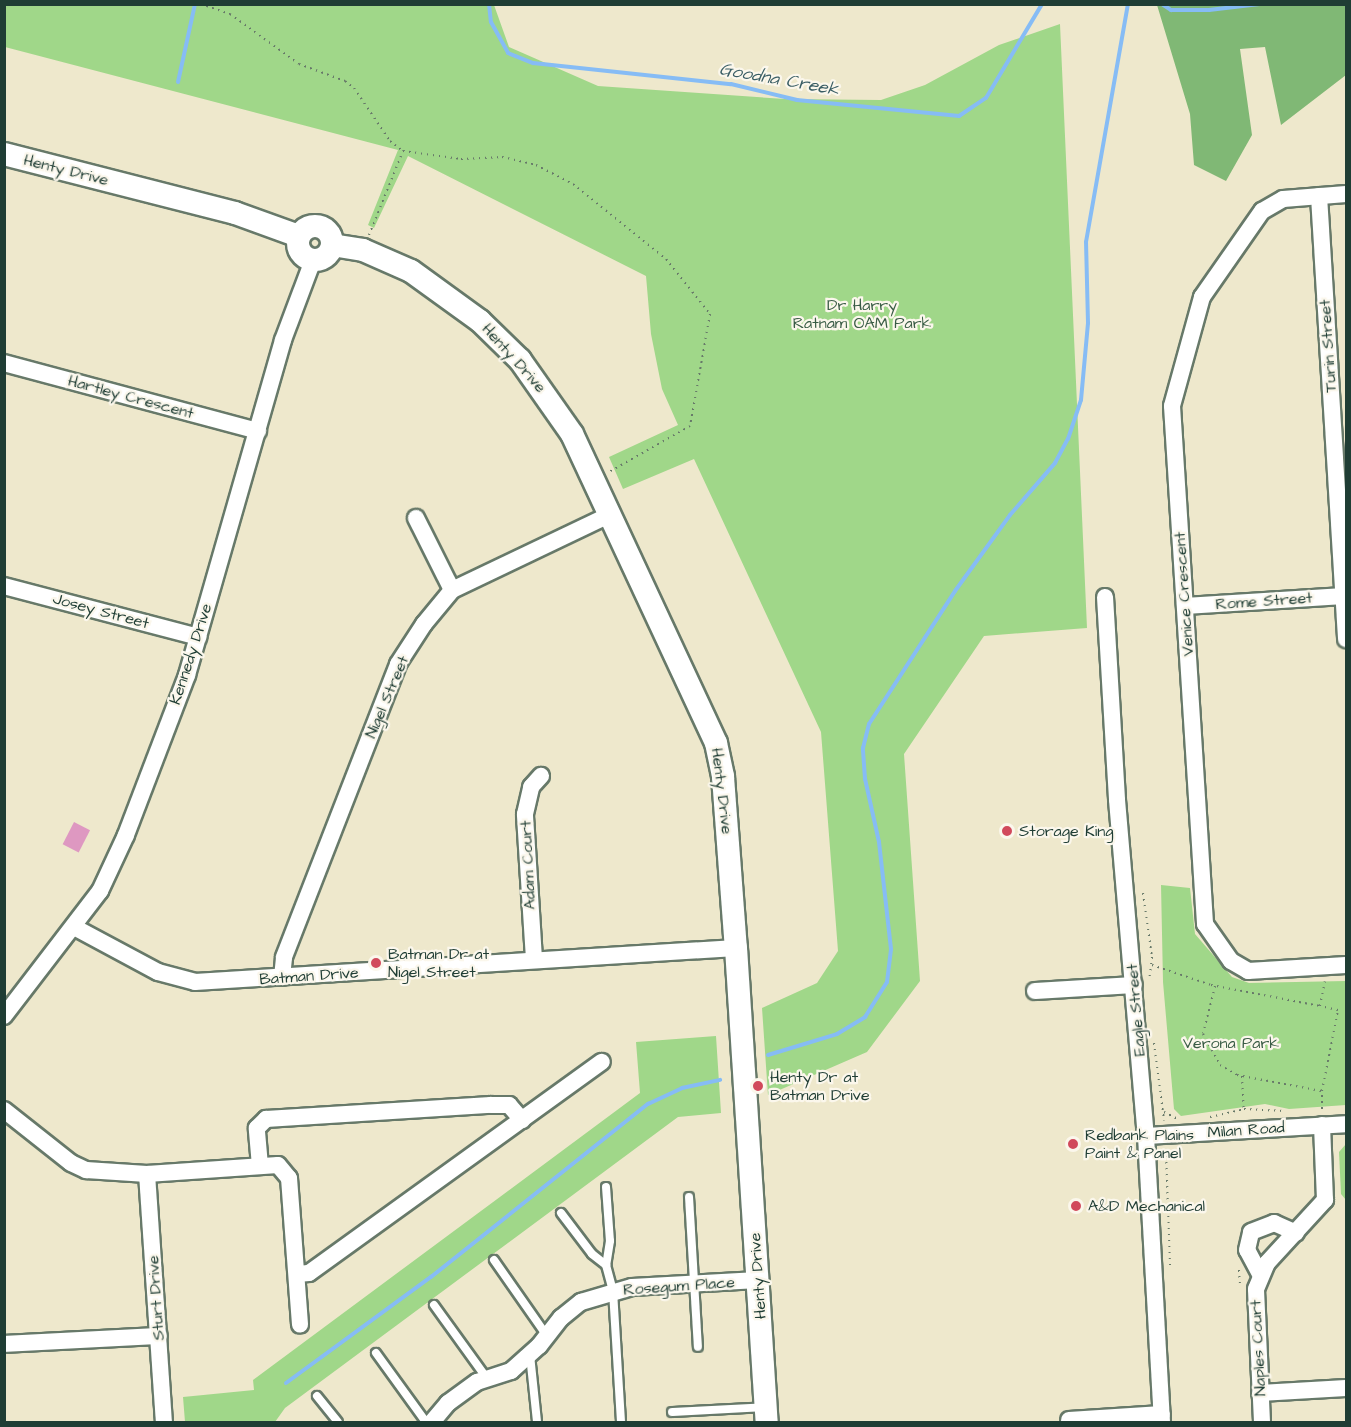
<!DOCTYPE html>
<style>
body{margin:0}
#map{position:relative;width:1351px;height:1427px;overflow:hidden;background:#eee8cc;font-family:"Architects Daughter",sans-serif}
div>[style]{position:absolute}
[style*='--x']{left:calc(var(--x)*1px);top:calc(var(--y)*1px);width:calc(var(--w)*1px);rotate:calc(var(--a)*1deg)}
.green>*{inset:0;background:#a0d789}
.forest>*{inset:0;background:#80b875}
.stream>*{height:4px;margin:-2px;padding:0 2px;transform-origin:2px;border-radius:2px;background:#86bcf5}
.building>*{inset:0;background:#de98c1;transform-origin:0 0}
.path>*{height:2px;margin-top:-1px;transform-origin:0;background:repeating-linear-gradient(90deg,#677969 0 1.5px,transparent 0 6px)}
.roads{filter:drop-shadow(2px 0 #677969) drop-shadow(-2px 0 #677969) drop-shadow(0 2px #677969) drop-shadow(0 -2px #677969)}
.lane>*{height:8px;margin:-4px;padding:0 4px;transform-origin:4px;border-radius:4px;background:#fff}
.street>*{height:16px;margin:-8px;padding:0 8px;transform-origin:8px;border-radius:8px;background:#fff}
.secondary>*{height:22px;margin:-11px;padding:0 11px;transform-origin:11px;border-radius:11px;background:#fff}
.secondary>.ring{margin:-11px;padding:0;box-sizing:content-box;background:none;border:22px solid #fff;border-radius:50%}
.dots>*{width:16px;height:16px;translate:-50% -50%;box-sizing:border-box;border:3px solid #fbf7ec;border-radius:50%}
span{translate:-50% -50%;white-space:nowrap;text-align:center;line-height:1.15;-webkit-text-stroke:4.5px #fbf7ec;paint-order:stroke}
.street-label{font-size:16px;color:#1f3d34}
.park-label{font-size:16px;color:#395c45}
.poi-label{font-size:16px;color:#1f3d34}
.left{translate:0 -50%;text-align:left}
.water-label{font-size:18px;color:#395d64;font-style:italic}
.frame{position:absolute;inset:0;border:6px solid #1f3d34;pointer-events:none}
</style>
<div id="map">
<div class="green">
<div style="clip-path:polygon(4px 5px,494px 5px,509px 47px,598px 86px,785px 99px,881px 100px,925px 85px,999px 45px,1060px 24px,1087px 628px,984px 636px,904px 754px,920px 981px,867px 1052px,768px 1095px,762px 1008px,817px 983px,838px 951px,821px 732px,694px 459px,623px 489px,609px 457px,678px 425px,662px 389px,651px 334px,646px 276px,408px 156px,374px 228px,368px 225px,398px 150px,5px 47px)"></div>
<div style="clip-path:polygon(1161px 885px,1190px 888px,1195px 934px,1232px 977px,1249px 983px,1346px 981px,1346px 1105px,1289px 1109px,1265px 1104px,1181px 1116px,1174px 1109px,1163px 982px)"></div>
<div style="clip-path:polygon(716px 1036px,721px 1113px,678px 1117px,285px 1408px,275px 1422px,185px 1422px,183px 1397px,254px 1390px,253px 1380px,640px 1093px,636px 1042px)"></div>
<div style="clip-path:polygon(1346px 1144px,1346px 1200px,1341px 1194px,1339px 1152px)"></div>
</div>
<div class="forest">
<div style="clip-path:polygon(1157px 5px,1346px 5px,1346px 75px,1281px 125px,1265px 47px,1240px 49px,1252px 135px,1226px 181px,1194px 165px,1190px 114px)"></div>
</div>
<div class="stream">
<div style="--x:489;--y:4;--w:18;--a:84"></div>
<div style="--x:491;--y:22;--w:35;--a:61"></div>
<div style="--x:508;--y:53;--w:27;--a:22"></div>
<div style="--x:533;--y:63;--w:199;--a:6.1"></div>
<div style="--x:731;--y:84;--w:68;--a:13.6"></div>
<div style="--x:797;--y:100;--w:163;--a:5.6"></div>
<div style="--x:959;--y:116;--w:32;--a:-34"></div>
<div style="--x:986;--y:98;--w:109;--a:-59.2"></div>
<div style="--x:1162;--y:4;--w:11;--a:34"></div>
<div style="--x:1171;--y:10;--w:38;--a:0"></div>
<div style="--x:1209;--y:10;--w:51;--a:-6.7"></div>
<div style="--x:178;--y:82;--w:80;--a:-77.7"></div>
<div style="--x:768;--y:1055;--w:72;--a:-16.9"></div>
<div style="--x:837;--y:1034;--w:33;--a:-31"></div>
<div style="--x:865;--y:1017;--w:41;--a:-57.8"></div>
<div style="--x:887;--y:982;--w:33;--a:-83"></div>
<div style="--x:891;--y:949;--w:108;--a:-96.4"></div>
<div style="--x:879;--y:842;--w:65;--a:-102.5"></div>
<div style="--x:865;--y:779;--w:31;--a:-94"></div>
<div style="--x:863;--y:748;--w:25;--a:-76"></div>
<div style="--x:869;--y:724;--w:158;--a:-57.1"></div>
<div style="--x:955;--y:591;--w:94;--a:-54.1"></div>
<div style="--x:1010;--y:515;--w:69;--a:-49.1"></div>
<div style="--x:1055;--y:463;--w:27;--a:-62"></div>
<div style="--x:1068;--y:439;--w:41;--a:-71.6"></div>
<div style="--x:1081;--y:400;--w:77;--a:-84.8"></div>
<div style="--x:1088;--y:323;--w:81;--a:-91.4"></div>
<div style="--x:1086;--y:242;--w:242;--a:-80"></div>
<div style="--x:286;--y:1383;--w:180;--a:-36.2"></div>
<div style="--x:431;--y:1277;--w:278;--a:-38.6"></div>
<div style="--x:648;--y:1104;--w:38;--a:-25"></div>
<div style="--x:682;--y:1088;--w:39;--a:-12"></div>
</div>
<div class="building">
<div style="left:74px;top:822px;width:18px;height:25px;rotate:27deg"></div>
</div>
<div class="path">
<div style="--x:201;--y:4;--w:31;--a:19"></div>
<div style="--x:230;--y:14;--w:85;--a:35.9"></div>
<div style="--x:299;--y:64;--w:49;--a:20.3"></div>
<div style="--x:345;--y:81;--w:11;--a:38"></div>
<div style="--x:354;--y:88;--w:64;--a:55.8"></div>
<div style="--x:390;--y:141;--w:16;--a:38"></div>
<div style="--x:403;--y:151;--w:59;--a:7.9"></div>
<div style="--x:461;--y:159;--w:41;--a:-2.8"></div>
<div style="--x:502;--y:157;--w:35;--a:13"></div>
<div style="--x:536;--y:165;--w:42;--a:27.2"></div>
<div style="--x:573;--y:184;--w:119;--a:38.9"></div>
<div style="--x:666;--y:259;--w:70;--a:51.3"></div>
<div style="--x:710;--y:314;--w:114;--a:100.1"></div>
<div style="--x:690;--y:426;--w:93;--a:150.4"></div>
<div style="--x:369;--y:235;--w:91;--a:-68"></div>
<div style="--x:1143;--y:893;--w:65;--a:82"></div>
<div style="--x:1152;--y:957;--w:23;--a:97"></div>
<div style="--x:1152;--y:965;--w:62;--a:18.7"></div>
<div style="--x:1211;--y:985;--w:111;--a:10.9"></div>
<div style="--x:1320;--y:1006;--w:25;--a:-79"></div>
<div style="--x:1215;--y:986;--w:49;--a:104"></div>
<div style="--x:1203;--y:1034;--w:35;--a:61"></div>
<div style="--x:1220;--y:1065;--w:20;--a:30"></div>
<div style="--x:1237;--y:1075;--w:86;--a:10.7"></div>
<div style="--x:1322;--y:1091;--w:83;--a:-78.8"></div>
<div style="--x:1338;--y:1010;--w:18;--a:-167"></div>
<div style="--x:1154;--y:1043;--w:78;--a:82.6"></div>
<div style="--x:1242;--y:1076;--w:33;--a:87"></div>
<div style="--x:1322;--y:1109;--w:18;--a:-90"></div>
<div style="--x:1164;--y:1112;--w:16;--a:27"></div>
<div style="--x:1210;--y:1117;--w:35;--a:-13"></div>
<div style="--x:1244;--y:1109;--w:40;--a:2.9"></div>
<div style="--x:1166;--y:1150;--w:117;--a:88"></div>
<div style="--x:1239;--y:1270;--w:15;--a:86"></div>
</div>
<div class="roads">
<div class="lane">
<div style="--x:606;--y:1187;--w:54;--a:85.8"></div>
<div style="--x:610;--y:1241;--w:24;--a:99"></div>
<div style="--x:606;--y:1265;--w:27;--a:75"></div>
<div style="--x:613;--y:1291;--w:131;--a:86.5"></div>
<div style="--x:689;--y:1197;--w:150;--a:86.6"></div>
<div style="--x:561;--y:1213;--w:51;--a:52.9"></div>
<div style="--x:592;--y:1254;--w:18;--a:38"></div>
<div style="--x:494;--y:1260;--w:93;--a:55.1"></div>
<div style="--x:434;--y:1305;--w:92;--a:54.2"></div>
<div style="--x:376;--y:1353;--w:85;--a:54.1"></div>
<div style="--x:530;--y:1355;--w:67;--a:84"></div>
<div style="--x:317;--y:1396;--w:33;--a:51"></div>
<div style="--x:672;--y:1412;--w:94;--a:-3"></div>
</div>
<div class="street">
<div style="--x:1346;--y:194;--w:63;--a:175.5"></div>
<div style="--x:1283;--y:199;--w:24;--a:150"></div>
<div style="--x:1262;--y:211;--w:105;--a:124.9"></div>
<div style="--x:1202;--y:297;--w:113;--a:105.4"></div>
<div style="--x:1172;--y:406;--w:519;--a:86.35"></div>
<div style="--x:1205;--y:924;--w:45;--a:54.9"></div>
<div style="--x:1231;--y:961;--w:20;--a:30"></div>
<div style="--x:1248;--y:971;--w:98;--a:-3.5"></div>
<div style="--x:1319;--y:196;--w:444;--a:86.5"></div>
<div style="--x:4;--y:363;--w:263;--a:15"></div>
<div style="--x:416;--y:518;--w:80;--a:63.4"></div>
<div style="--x:4;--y:586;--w:201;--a:14.7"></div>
<div style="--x:1105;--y:597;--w:203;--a:86.6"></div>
<div style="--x:1117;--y:800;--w:337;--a:85.1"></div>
<div style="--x:1146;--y:1136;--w:286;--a:86.8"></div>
<div style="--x:1185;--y:606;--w:159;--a:-3.6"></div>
<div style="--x:74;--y:927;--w:95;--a:28.2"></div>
<div style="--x:158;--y:972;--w:38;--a:15"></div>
<div style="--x:195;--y:982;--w:542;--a:-3.6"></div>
<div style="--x:534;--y:959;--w:145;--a:-93.6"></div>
<div style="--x:525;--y:814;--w:28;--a:-77"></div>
<div style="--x:531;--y:787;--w:15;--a:-48"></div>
<div style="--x:282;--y:977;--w:20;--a:-84"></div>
<div style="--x:284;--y:957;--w:314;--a:-68.7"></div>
<div style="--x:398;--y:664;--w:48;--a:-57"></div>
<div style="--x:424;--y:624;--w:44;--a:-50.5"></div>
<div style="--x:452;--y:590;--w:174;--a:-25.5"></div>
<div style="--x:1035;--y:991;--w:99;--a:-3.5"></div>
<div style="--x:4;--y:1016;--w:158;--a:-52.5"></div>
<div style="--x:100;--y:891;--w:62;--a:-65.1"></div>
<div style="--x:126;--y:835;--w:171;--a:-69.1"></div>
<div style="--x:187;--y:675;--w:348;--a:-74"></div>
<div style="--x:283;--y:340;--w:85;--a:-69.4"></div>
<div style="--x:4;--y:1110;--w:85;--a:38.3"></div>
<div style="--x:71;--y:1163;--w:17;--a:25"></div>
<div style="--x:86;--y:1170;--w:61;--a:3.8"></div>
<div style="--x:147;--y:1174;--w:131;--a:-3.9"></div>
<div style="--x:278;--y:1165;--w:17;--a:50"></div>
<div style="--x:289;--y:1178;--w:147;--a:85.7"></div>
<div style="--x:1146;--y:1136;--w:200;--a:-3.4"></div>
<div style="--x:260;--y:1166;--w:38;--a:-95"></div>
<div style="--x:257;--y:1128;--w:13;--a:-45"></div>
<div style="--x:266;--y:1119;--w:225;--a:-3.6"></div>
<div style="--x:491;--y:1105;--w:18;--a:0"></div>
<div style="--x:509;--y:1105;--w:20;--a:49"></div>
<div style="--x:147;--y:1174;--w:249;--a:86.1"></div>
<div style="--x:297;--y:1274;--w:12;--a:-5"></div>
<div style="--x:309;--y:1273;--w:361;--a:-35.8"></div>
<div style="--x:1260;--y:1274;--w:27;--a:-118"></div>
<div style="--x:1247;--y:1250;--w:18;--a:-77"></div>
<div style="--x:1251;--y:1232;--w:25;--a:-21"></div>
<div style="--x:1274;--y:1223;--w:24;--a:24"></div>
<div style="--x:4;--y:1344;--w:155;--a:-3"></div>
<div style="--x:1260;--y:1393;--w:86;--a:-3.3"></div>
<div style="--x:1069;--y:1420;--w:93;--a:-3.7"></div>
<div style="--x:432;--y:1422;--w:25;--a:-50"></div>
<div style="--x:448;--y:1403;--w:36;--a:-36"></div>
<div style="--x:477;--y:1382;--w:36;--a:-18"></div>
<div style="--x:511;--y:1371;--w:38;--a:-42"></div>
<div style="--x:539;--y:1346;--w:36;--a:-52"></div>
<div style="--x:561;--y:1318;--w:26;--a:-39"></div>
<div style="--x:581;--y:1302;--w:53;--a:-16.4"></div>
<div style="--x:632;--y:1287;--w:126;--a:-3.2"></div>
<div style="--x:1262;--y:1422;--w:133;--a:-92.6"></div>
<div style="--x:1256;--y:1289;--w:28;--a:-67"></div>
<div style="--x:1267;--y:1263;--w:86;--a:-47.4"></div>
<div style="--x:1325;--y:1200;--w:75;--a:-92.3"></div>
</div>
<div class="secondary">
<div style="--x:4;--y:154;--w:238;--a:14.3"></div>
<div style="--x:235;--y:213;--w:68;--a:19.8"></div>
<div class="ring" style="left:298px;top:226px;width:12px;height:12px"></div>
<div style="--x:332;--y:245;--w:31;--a:9"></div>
<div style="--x:363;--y:250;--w:52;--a:23.6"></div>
<div style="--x:411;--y:271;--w:85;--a:35.9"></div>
<div style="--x:480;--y:321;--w:56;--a:44.3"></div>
<div style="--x:520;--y:360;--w:90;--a:54.9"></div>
<div style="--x:572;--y:434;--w:341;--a:65"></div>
<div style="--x:716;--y:743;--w:35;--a:78"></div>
<div style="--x:723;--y:777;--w:171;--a:85.7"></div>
<div style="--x:736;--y:948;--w:475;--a:86.3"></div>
</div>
</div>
<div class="dots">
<div style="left:1007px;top:831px;background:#d1495b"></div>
<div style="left:376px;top:963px;background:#d1495b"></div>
<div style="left:758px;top:1086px;background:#d1495b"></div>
<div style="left:1073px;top:1144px;background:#d1495b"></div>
<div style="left:1076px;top:1206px;background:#d1495b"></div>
</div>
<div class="street-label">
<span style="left:66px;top:170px;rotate:14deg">Henty Drive</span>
<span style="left:1328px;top:346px;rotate:-94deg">Turin Street</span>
<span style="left:514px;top:358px;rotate:48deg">Henty Drive</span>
<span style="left:131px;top:397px;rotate:15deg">Hartley Crescent</span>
<span style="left:1184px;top:594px;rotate:-94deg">Venice Crescent</span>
<span style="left:1264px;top:601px;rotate:-4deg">Rome Street</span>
<span style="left:101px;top:611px;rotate:15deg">Josey Street</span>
<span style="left:191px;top:654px;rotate:-72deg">Kennedy Drive</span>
<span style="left:387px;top:697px;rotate:-67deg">Nigel Street</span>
<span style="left:722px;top:791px;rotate:83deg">Henty Drive</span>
<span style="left:528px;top:865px;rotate:-93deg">Adam Court</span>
<span style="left:309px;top:976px;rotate:-4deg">Batman Drive</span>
<span style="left:1136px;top:1010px;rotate:-95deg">Eagle Street</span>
<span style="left:1246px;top:1130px;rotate:-4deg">Milan Road</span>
<span style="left:758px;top:1276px;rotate:-94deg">Henty Drive</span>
<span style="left:679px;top:1286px;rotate:-4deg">Rosegum Place</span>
<span style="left:156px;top:1298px;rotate:-94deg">Sturt Drive</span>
<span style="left:1258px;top:1348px;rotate:-93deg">Naples Court</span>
</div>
<div class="park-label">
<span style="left:862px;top:314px">Dr Harry<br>Ratnam OAM Park</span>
<span style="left:1231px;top:1043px">Verona Park</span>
</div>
<div class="poi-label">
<span class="left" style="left:1019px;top:831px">Storage King</span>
<span class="left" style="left:388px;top:963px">Batman Dr at<br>Nigel Street</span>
<span class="left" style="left:770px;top:1086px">Henty Dr at<br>Batman Drive</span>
<span class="left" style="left:1085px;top:1144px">Redbank Plains<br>Paint &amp; Panel</span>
<span class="left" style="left:1088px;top:1206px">A&amp;D Mechanical</span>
</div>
<div class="water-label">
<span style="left:779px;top:80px;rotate:10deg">Goodna Creek</span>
</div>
<div class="frame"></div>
</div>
